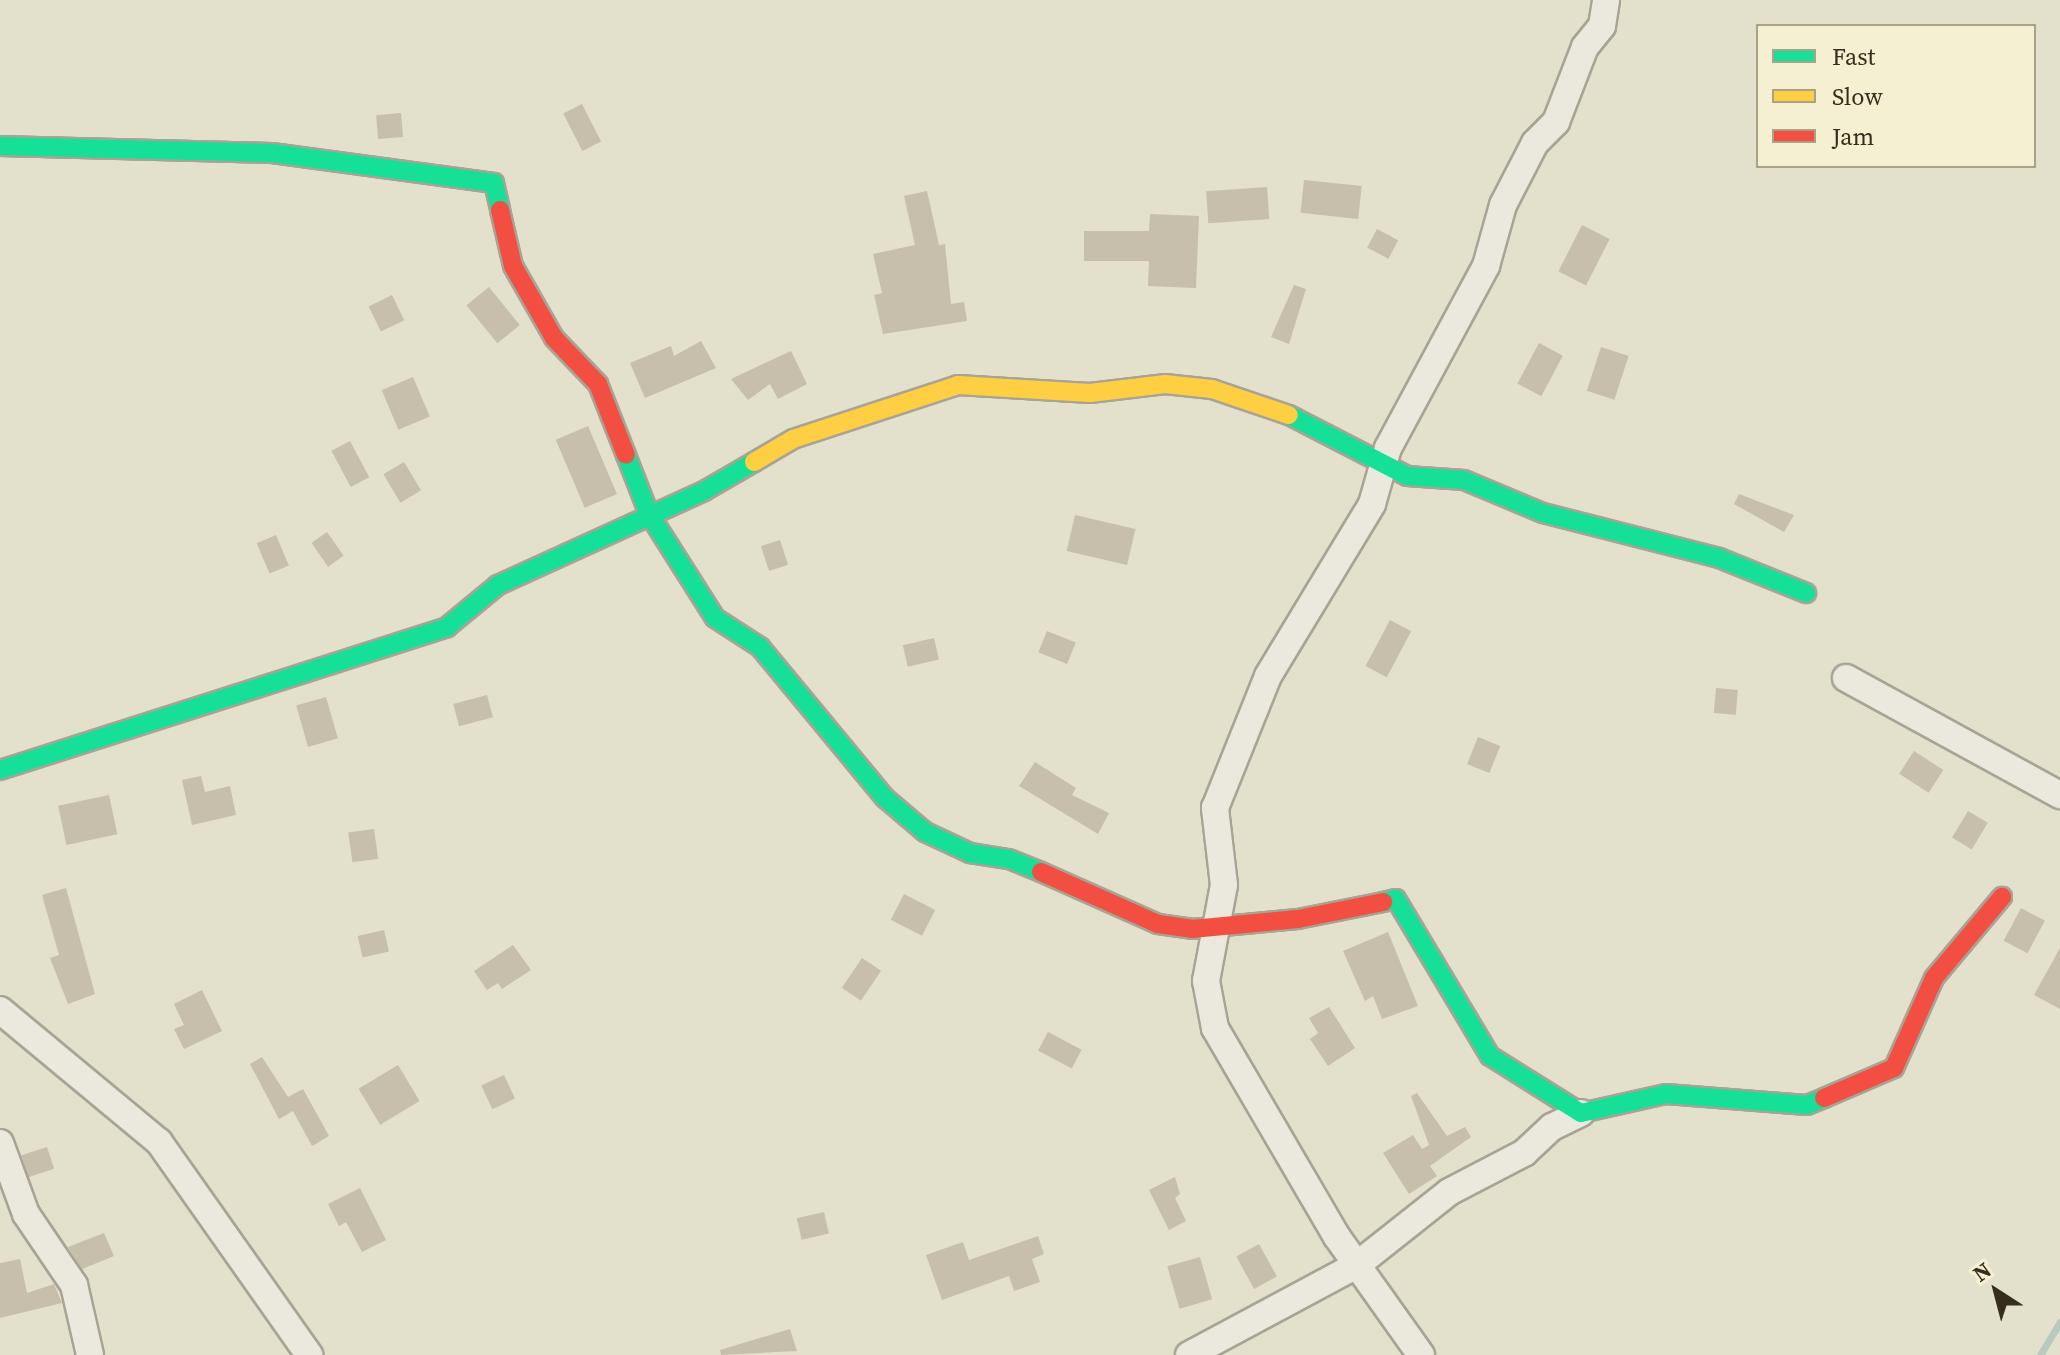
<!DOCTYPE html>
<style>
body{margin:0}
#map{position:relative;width:2060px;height:1355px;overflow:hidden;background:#e3e0cb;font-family:"Source Serif 4",serif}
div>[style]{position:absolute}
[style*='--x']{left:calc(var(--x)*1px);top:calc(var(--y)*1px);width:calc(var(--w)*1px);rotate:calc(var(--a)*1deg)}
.stream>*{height:7px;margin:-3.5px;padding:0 3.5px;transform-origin:3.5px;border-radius:3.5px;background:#b7cac0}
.building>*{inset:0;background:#c7beac;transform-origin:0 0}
.roads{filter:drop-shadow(2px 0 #a8a495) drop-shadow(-2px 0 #a8a495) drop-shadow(0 2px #a8a495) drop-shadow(0 -2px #a8a495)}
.street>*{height:26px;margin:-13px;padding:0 13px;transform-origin:13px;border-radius:13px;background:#ebe9dd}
.fast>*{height:18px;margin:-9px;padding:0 9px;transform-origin:9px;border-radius:9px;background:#16e098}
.slow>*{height:18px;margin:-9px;padding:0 9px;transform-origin:9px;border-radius:9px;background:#ffcf43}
.jam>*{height:18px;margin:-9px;padding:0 9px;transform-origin:9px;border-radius:9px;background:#f24e42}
span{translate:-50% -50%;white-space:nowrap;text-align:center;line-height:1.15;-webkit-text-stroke:6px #f5f0d1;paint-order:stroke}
.legend{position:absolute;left:1756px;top:24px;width:280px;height:144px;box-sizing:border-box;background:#f5f0d1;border:2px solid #a9a289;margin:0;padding:10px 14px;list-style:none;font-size:24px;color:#362d1d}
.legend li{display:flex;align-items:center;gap:16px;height:40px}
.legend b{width:40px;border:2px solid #a9a289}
.north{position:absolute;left:1956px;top:1251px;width:80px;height:80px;-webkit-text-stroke:6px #f5f0d1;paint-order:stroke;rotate:324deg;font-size:22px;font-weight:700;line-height:32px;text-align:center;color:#362d1d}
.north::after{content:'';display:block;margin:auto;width:28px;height:36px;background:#362d1d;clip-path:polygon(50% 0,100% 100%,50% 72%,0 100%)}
</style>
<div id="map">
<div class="stream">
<div style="--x:2040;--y:1355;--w:39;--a:-59"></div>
</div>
<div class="building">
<div style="left:582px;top:104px;width:42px;height:21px;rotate:63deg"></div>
<div style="left:401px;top:113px;width:24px;height:25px;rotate:85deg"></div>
<div style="left:1304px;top:180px;width:58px;height:33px;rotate:6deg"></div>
<div style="left:1267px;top:187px;width:32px;height:61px;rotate:86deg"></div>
<div style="clip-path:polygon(927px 191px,939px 245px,945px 244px,951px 304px,964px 302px,967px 321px,883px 334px,874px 295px,882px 293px,873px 254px,915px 245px,904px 196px)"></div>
<div style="clip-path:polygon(1150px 214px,1199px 216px,1196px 288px,1148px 286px,1149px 261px,1084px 261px,1084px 231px,1149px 231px)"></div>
<div style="left:1582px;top:225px;width:31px;height:52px;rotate:27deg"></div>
<div style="left:1377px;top:229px;width:24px;height:21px;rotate:28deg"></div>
<div style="clip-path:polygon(1294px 285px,1306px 289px,1289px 344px,1271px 337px)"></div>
<div style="left:489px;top:287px;width:49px;height:29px;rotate:51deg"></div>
<div style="left:392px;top:295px;width:28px;height:26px;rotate:64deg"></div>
<div style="clip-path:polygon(701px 341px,716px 368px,645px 398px,630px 363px,671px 346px,674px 356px)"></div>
<div style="left:1539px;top:343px;width:27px;height:46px;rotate:28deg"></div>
<div style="left:1601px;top:347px;width:29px;height:46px;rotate:18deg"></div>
<div style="clip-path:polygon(791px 351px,807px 384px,778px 399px,770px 384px,748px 400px,731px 379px)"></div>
<div style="left:413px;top:377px;width:43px;height:34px;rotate:67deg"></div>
<div style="left:588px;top:426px;width:74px;height:35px;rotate:67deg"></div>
<div style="left:350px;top:441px;width:41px;height:21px;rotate:62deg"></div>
<div style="left:404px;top:462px;width:33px;height:24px;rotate:59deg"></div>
<div style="clip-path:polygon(1739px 494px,1794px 515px,1784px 532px,1734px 504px)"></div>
<div style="left:1075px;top:515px;width:62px;height:37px;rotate:13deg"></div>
<div style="left:327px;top:532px;width:29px;height:19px;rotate:55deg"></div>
<div style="left:276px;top:535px;width:33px;height:21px;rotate:67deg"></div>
<div style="left:780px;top:540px;width:26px;height:20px;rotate:72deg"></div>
<div style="left:1390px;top:620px;width:24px;height:52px;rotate:28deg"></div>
<div style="left:1047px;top:631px;width:31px;height:23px;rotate:22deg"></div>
<div style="left:934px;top:638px;width:22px;height:32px;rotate:77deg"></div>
<div style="left:1716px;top:688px;width:22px;height:25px;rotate:5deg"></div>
<div style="left:487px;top:695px;width:23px;height:35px;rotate:75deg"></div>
<div style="left:326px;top:697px;width:43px;height:31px;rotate:74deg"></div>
<div style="left:1478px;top:737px;width:24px;height:29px;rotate:22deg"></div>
<div style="left:1914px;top:751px;width:35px;height:27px;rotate:33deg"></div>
<div style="clip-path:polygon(1035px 762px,1076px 788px,1072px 795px,1109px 813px,1098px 834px,1019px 786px)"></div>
<div style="clip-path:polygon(201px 776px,205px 792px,230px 786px,236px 815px,192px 825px,182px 780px)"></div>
<div style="left:109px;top:795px;width:40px;height:52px;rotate:78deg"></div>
<div style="left:1968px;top:811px;width:23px;height:31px;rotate:31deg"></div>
<div style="left:374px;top:829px;width:30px;height:26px;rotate:82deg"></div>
<div style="clip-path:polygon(66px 888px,95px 994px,68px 1004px,50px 958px,59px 955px,42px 895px)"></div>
<div style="left:904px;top:894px;width:35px;height:29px;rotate:27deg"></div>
<div style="left:2021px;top:908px;width:27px;height:37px;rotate:28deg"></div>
<div style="left:384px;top:930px;width:22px;height:27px;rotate:77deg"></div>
<div style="clip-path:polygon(1388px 932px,1418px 1006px,1382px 1019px,1373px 996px,1365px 1001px,1343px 951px)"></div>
<div style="clip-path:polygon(513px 945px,531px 970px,502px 989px,498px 983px,487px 990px,474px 971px)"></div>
<div style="clip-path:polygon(2060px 948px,2060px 1009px,2034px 995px)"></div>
<div style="left:862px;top:958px;width:23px;height:36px;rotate:34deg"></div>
<div style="clip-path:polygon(202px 990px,222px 1031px,184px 1049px,174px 1029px,184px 1025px,174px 1004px)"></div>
<div style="clip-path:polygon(1329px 1007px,1355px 1048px,1328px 1066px,1310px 1039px,1318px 1033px,1309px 1018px)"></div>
<div style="left:1048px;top:1032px;width:38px;height:21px;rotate:28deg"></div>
<div style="clip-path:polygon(262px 1057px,288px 1097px,303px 1089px,329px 1136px,312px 1146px,293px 1111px,279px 1119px,250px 1064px)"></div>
<div style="left:398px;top:1065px;width:42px;height:46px;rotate:59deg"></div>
<div style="left:504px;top:1075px;width:26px;height:25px;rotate:65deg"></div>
<div style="clip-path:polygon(1417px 1093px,1447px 1136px,1465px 1127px,1471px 1137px,1430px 1166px,1437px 1176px,1409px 1194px,1383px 1153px,1413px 1135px,1422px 1149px,1429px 1145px,1411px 1096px)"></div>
<div style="left:47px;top:1147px;width:23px;height:27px;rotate:72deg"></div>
<div style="clip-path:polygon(1175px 1177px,1180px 1194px,1175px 1198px,1186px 1221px,1169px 1230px,1149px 1190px)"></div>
<div style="clip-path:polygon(360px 1188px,386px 1240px,362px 1252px,346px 1222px,339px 1226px,328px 1204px)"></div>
<div style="left:824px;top:1212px;width:22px;height:28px;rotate:77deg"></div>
<div style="clip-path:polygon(104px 1233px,114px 1256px,82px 1269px,68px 1247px)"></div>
<div style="clip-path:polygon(1038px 1236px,1044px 1254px,1032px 1259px,1040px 1282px,1014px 1291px,1009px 1276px,942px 1300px,926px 1255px,963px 1242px,969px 1260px)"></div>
<div style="left:1259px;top:1244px;width:37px;height:26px;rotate:61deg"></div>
<div style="left:1200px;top:1257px;width:44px;height:34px;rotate:74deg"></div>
<div style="clip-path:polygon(20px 1259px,27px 1293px,54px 1284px,62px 1303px,0 1318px,0 1263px)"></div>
<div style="clip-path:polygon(790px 1329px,797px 1351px,721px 1355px,720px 1350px)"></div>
</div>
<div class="roads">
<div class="street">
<div style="--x:1846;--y:678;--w:244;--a:28.7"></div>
<div style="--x:0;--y:1010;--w:207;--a:39.7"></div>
<div style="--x:159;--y:1142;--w:261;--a:54.8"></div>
<div style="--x:0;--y:1143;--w:76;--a:69.9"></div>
<div style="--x:26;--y:1214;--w:86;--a:55.9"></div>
<div style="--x:74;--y:1285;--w:72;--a:77.1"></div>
<div style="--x:1189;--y:1355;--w:191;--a:-28.2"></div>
<div style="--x:1357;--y:1265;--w:117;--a:-38.4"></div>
<div style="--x:1449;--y:1192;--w:85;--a:-27.5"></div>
<div style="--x:1524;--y:1153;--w:38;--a:-43"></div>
<div style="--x:1552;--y:1127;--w:32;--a:-26"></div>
<div style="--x:1421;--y:1355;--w:145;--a:-125.4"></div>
<div style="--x:1337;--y:1237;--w:242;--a:-120.3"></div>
<div style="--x:1215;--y:1028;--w:48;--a:-100.8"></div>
<div style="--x:1206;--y:981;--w:98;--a:-79.4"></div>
<div style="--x:1224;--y:885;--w:78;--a:-96.7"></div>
<div style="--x:1215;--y:808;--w:142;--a:-68.1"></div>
<div style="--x:1268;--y:676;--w:201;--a:-58.8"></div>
<div style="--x:1372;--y:504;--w:58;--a:-74.1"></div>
<div style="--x:1388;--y:448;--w:207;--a:-61.7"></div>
<div style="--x:1486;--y:266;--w:63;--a:-74.4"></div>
<div style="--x:1503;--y:205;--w:70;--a:-62.7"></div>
<div style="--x:1535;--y:143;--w:30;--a:-45"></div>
<div style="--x:1556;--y:122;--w:80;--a:-68.9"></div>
<div style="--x:1585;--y:47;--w:27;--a:-51"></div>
<div style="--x:1602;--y:26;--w:26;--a:-81"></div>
</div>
<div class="fast">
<div style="--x:0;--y:146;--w:272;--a:1.5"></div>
<div style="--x:272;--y:153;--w:224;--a:7.7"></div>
<div style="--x:494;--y:183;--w:28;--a:77"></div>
<div style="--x:1289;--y:415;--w:133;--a:27.3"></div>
<div style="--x:1407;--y:476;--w:57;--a:4"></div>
<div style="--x:1464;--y:480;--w:86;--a:22.7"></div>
<div style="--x:1543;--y:513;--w:182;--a:14.3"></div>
<div style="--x:1719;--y:558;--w:94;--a:21.9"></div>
<div style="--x:626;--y:455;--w:63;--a:68.7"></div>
<div style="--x:649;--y:514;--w:123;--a:57.6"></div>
<div style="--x:715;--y:618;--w:54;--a:32.8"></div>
<div style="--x:760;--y:647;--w:196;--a:50.4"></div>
<div style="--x:885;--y:798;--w:52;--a:40.4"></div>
<div style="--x:925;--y:832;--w:50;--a:25"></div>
<div style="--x:970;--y:853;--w:39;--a:9"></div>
<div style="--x:1009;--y:859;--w:35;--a:22"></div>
<div style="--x:0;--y:770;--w:469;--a:-17.7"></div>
<div style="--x:447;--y:627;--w:66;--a:-39.5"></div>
<div style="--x:498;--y:585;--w:226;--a:-24.5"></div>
<div style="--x:704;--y:491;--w:58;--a:-30.1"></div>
<div style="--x:1383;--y:902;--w:13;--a:-13"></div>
<div style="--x:1396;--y:899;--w:183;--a:59.1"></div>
<div style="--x:1490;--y:1056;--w:107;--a:32.1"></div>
<div style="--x:1581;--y:1113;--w:87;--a:-12.6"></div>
<div style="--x:1666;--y:1094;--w:141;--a:4.5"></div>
<div style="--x:1807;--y:1105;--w:18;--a:-22"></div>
</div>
<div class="slow">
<div style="--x:754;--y:462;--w:45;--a:-30.5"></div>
<div style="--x:793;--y:439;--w:174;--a:-18.1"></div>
<div style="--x:958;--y:385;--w:132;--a:3.5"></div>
<div style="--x:1090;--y:393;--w:76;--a:-6.8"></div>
<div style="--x:1165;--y:384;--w:47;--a:6.1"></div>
<div style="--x:1212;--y:389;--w:81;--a:18.7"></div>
</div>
<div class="jam">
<div style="--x:500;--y:210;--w:57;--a:76.9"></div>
<div style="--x:513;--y:266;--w:83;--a:60.3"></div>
<div style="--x:554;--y:338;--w:64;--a:46.3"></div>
<div style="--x:598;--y:384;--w:76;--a:68.5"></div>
<div style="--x:1041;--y:872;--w:128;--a:24"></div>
<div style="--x:1158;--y:924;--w:34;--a:8"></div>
<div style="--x:1192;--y:929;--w:106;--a:-5.4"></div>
<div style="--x:1298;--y:919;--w:87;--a:-11.3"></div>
<div style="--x:1824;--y:1098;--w:76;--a:-23.2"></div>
<div style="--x:1894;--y:1068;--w:98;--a:-66"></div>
<div style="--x:1934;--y:978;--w:106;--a:-50"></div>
</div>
</div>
<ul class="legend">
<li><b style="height:10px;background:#16e098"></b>Fast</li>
<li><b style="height:10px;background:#ffcf43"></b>Slow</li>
<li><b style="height:10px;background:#f24e42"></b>Jam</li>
</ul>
<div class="north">N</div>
</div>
